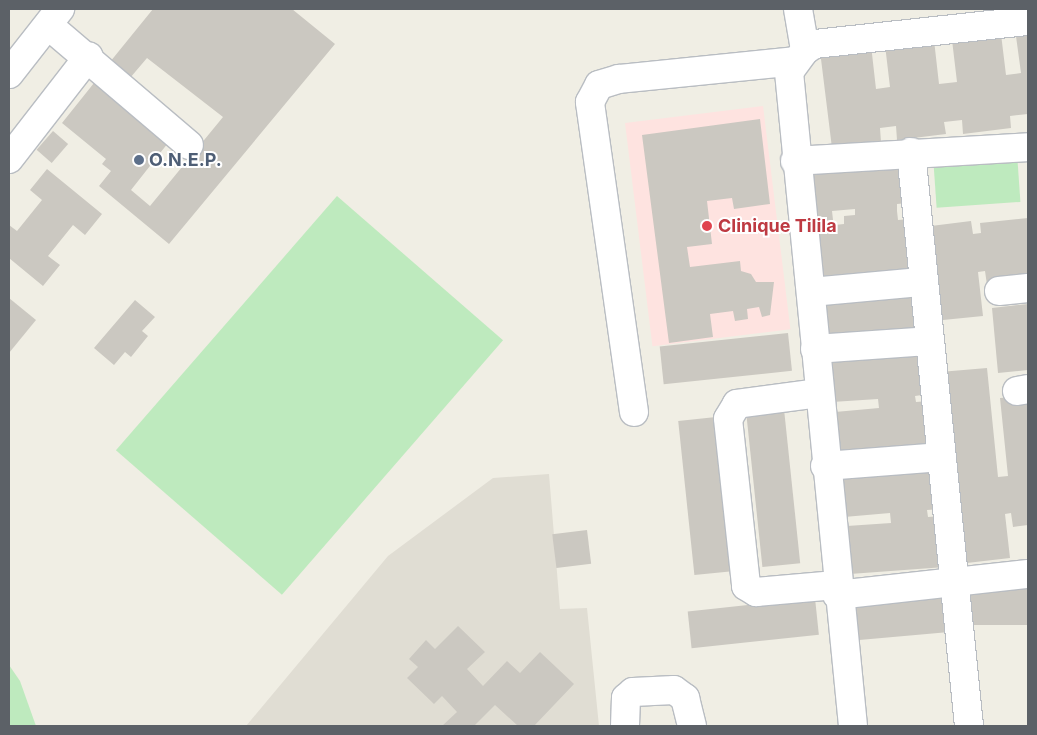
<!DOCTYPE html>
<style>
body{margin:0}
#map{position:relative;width:1037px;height:735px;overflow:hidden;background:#f0eee4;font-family:Inter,sans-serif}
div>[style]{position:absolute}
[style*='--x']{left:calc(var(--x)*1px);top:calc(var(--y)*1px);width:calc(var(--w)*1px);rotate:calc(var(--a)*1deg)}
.education>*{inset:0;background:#e0ddd3}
.medical>*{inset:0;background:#fee3e0;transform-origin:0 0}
.green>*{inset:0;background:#beeabe;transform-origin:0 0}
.building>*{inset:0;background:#cbc8c1;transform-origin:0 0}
.roads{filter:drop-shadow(1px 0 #b9bdc2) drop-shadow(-1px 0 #b9bdc2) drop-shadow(0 1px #b9bdc2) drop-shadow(0 -1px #b9bdc2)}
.minor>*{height:28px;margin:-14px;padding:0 14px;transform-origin:14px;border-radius:14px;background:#fff}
.dots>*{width:14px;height:14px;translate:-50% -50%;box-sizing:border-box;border:2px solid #fff;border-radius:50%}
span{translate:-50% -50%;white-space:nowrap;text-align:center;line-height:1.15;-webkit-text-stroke:4px #fff;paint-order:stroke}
.service-label{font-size:18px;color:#4e5e75;font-weight:700}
.left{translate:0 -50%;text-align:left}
.health-label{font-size:18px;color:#be3a42;font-weight:700}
.frame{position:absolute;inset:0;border:10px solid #5c6167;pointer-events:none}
</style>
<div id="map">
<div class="education">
<div style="clip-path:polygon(549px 474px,560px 609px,587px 608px,599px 726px,246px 726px,388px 556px,493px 478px)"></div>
</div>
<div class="medical">
<div style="left:763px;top:106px;width:225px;height:139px;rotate:83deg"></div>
</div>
<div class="green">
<div style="left:1017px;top:153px;width:49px;height:84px;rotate:86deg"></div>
<div style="left:337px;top:196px;width:220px;height:337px;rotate:41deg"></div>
<div style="clip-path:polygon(9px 665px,20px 681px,36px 726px,9px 726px)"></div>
</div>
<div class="building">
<div style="clip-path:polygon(153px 9px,292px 9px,335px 44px,169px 244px,99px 186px,111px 171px,102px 164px,106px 159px,62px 123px,102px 73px,168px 143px,131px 190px,150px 206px,223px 117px,147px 58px,130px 78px,110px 62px)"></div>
<div style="clip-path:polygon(1028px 28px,1028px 114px,1010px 116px,1011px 128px,963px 134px,962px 120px,944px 122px,946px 134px,897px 140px,896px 126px,880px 128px,881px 142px,832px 148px,820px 51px,871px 45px,876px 89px,890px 87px,885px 45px,934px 40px,939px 84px,957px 82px,952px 40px,1001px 34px,1006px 75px,1021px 73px,1015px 29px)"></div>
<div style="clip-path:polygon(760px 119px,770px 204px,734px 209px,732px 198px,707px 201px,712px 244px,687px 247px,690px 267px,740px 261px,741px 271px,751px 274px,756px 282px,774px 282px,770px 315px,762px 317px,759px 307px,747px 309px,748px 319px,735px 321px,733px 311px,710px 314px,713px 337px,669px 343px,642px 135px)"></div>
<div style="left:53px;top:131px;width:20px;height:25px;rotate:41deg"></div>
<div style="clip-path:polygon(904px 157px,908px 203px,897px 204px,897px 211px,898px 220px,910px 219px,914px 268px,820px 276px,815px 227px,844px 224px,844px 216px,855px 215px,855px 209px,832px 211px,833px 220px,812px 222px,807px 164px)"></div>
<div style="clip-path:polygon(47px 169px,102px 214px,85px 235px,73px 225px,48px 256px,60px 265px,43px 286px,9px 258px,9px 225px,17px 231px,42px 200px,30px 190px)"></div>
<div style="clip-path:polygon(1028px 218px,1028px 280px,987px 285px,985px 271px,978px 272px,983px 316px,933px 321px,923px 227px,971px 221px,973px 234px,981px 233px,980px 223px)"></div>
<div style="left:917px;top:286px;width:47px;height:95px;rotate:85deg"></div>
<div style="clip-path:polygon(9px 298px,36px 320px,9px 353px)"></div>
<div style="clip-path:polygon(135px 300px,155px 317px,142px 331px,148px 336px,131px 357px,125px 352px,114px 365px,94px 348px)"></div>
<div style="clip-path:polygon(1028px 304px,1028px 370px,998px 373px,992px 308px)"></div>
<div style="left:788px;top:333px;width:38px;height:129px;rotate:84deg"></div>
<div style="clip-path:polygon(925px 346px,929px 394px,915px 396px,916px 402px,929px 401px,933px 452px,838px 460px,835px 412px,879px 408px,878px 399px,832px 402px,828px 354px)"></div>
<div style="clip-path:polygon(987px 368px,998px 477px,1008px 476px,1000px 398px,1028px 396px,1028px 525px,1013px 527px,1011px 513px,1005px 514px,1010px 558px,958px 564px,940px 372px)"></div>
<div style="left:784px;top:409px;width:155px;height:38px;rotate:84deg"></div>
<div style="left:716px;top:417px;width:155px;height:38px;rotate:84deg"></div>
<div style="clip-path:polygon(937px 461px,941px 509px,927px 510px,928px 517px,941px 516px,945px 567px,850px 574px,847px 526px,891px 523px,890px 513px,844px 517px,840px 469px)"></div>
<div style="left:587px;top:530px;width:34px;height:35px;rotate:83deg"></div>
<div style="left:1028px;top:578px;width:47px;height:64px;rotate:90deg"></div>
<div style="left:948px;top:585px;width:47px;height:96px;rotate:85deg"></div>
<div style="left:815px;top:598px;width:37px;height:128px;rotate:84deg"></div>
<div style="clip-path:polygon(458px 626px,485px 652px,467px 669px,483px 686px,507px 661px,520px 673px,540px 652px,574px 684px,534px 726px,518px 726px,495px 705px,474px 726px,442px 726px,457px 712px,442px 696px,434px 704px,407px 678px,418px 667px,409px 659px,426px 640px,435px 649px)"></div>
</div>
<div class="roads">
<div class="minor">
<div style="--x:798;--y:9;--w:42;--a:80.3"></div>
<div style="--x:48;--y:25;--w:185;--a:40.4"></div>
<div style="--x:9;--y:74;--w:83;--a:-51.9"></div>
<div style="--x:911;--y:152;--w:577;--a:84.23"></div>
<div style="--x:9;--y:159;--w:130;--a:-52.2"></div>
<div style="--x:795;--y:161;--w:233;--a:-3.4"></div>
<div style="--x:999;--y:291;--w:29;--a:-6"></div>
<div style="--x:811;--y:292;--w:110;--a:-5.2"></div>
<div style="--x:815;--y:349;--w:113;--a:-4"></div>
<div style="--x:1017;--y:391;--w:11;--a:-10"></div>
<div style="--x:819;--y:393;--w:83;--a:172.4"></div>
<div style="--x:737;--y:404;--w:17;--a:121"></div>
<div style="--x:728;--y:419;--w:168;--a:83.8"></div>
<div style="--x:746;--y:586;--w:12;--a:31"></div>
<div style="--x:756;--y:592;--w:80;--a:-5"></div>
<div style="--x:634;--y:412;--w:313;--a:-98.1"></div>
<div style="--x:590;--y:102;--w:19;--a:-62"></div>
<div style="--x:599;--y:85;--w:21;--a:-17"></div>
<div style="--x:619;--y:79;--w:177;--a:-5.8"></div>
<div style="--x:825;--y:466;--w:117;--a:-4.4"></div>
<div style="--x:837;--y:595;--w:192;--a:-6.3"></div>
<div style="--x:625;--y:726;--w:28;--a:-88"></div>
<div style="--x:626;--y:698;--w:9;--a:-41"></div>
<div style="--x:633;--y:692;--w:41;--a:-2.8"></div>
<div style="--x:674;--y:690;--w:14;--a:36"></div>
<div style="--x:685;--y:698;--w:29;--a:76"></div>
<div style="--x:853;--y:726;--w:657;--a:-95.59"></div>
<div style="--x:789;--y:72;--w:27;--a:-54"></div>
<div style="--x:805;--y:50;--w:12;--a:-31"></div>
<div style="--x:815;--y:44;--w:214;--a:-6.2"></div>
</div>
</div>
<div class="dots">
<div style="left:139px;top:160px;background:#5c6f8a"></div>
<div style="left:707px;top:226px;background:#e0444e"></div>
</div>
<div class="service-label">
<span class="left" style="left:149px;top:160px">O.N.E.P.</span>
</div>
<div class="health-label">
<span class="left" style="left:718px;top:226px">Clinique Tilila</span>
</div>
<div class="frame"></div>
</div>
